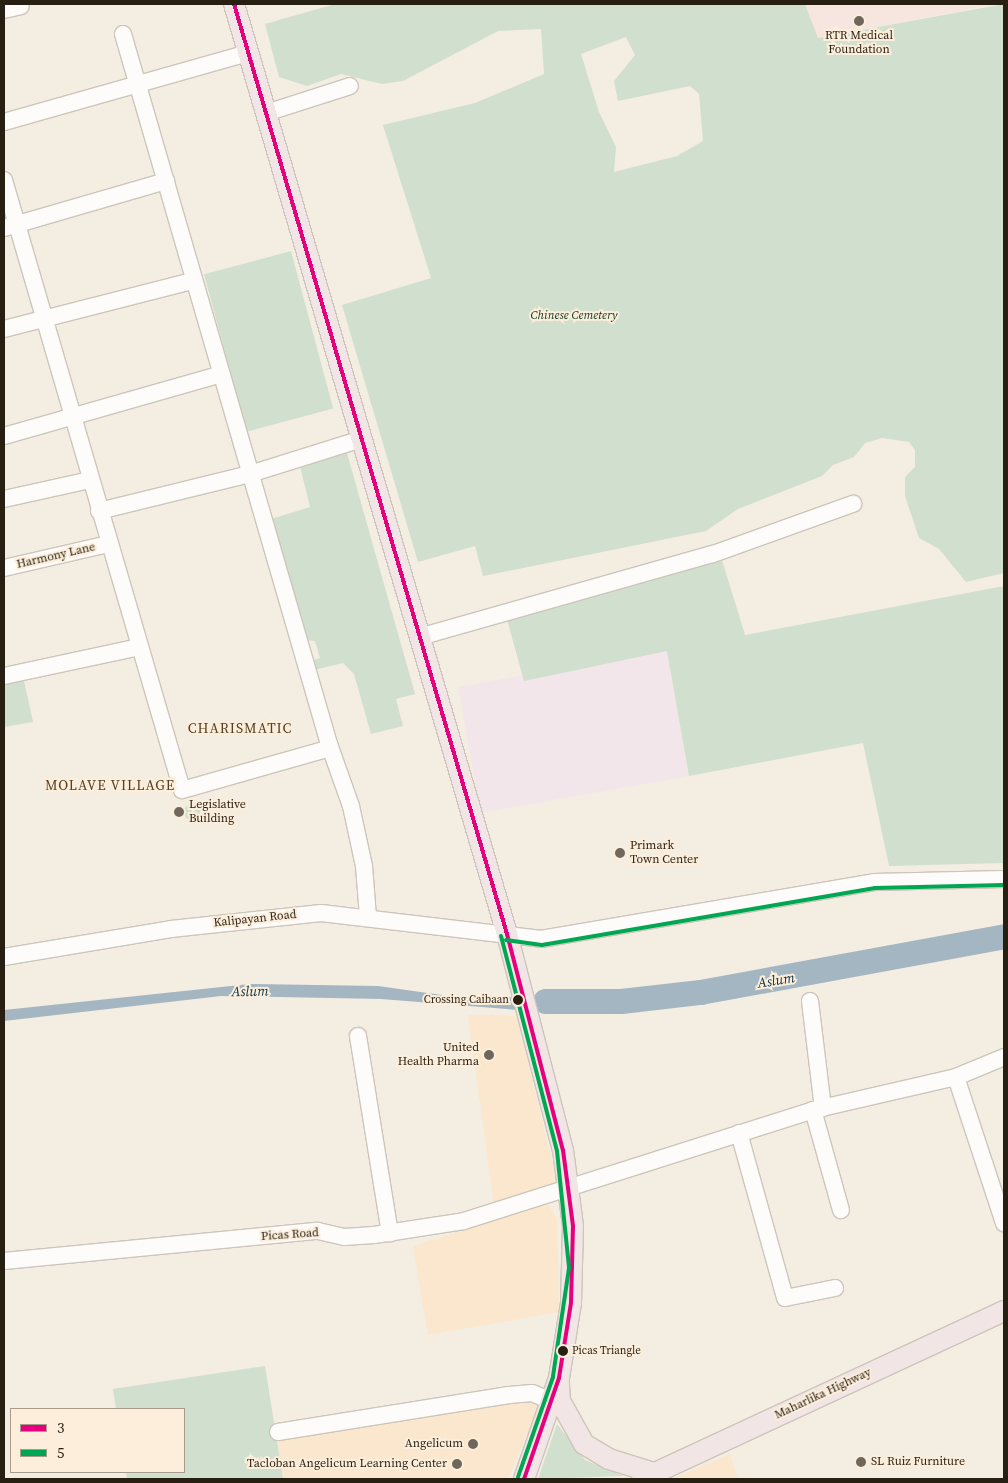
<!DOCTYPE html>
<style>
body{margin:0}
#map{position:relative;width:1008px;height:1483px;overflow:hidden;background:#f4ede2;font-family:"Source Serif 4",serif}
div>[style]{position:absolute}
[style*='--x']{left:calc(var(--x)*1px);top:calc(var(--y)*1px);width:calc(var(--w)*1px);rotate:calc(var(--a)*1deg)}
.built>*{inset:0;background:#fae7cd}
.industrial>*{inset:0;background:#f2e6eb;transform-origin:0 0}
.education>*{inset:0;background:#f7e5df}
.green>*{inset:0;background:#d1dfcf;transform-origin:0 0}
.round{border-radius:50%}
.water>*{inset:0;background:#a3b6c2}
.river>*{height:25px;margin:-12.5px;padding:0 12.5px;transform-origin:12.5px;border-radius:12.5px;background:#a3b6c2}
.roads{filter:drop-shadow(1px 0 #cdc5bb) drop-shadow(-1px 0 #cdc5bb) drop-shadow(0 1px #cdc5bb) drop-shadow(0 -1px #cdc5bb)}
.minor>*{height:16px;margin:-8px;padding:0 8px;transform-origin:8px;border-radius:8px;background:#fdfcfb}
.major>*{height:20px;margin:-10px;padding:0 10px;transform-origin:10px;border-radius:10px;background:#f1e5e5}
.bus-1>*{height:4px;margin:-2px;padding:0 2px;transform-origin:2px;border-radius:2px;background:#e5007d}
.bus-2>*{height:4px;margin:-2px;padding:0 2px;transform-origin:2px;border-radius:2px;background:#00a651}
.dots>*{width:14px;height:14px;translate:-50% -50%;box-sizing:border-box;border:2px solid #fceeda;border-radius:50%}
span{translate:-50% -50%;white-space:nowrap;text-align:center;line-height:1.15;-webkit-text-stroke:4px #fceeda;paint-order:stroke}
.bus-label{font-size:11px;color:#281f13}
.right{translate:-100% -50%;text-align:right}
.left{translate:0 -50%;text-align:left}
.poi-label{font-size:12px;color:#281f13}
.park-label{font-size:12px;color:#0a3620;font-style:italic}
.street-label{font-size:12px;color:#281f13}
.neighbourhood-label{font-size:14px;color:#544125;letter-spacing:1px}
.water-label{font-size:14px;color:#09334b;font-style:italic}
.frame{position:absolute;inset:0;border:5px solid #281f13;pointer-events:none}
.legend{position:absolute;left:10px;top:1408px;width:175px;height:65px;box-sizing:border-box;background:#fceeda;border:1px solid #a79b8a;margin:0;padding:6px 9px;list-style:none;font-size:15px;color:#281f13}
.legend li{display:flex;align-items:center;gap:10px;height:25px}
.legend b{width:25px;border:1px solid #a79b8a}
</style>
<div id="map">
<div class="built">
<div style="clip-path:polygon(468px 1015px,517px 1016px,558px 1186px,494px 1205px)"></div>
<div style="clip-path:polygon(547px 1203px,557px 1219px,559px 1312px,428px 1335px,413px 1246px)"></div>
<div style="clip-path:polygon(541px 1400px,508px 1479px,283px 1479px,277px 1438px)"></div>
<div style="clip-path:polygon(730px 1454px,738px 1479px,672px 1479px)"></div>
</div>
<div class="industrial">
<div style="left:667px;top:650px;width:128px;height:212px;rotate:80deg"></div>
</div>
<div class="education">
<div style="clip-path:polygon(805px 4px,997px 4px,817px 38px)"></div>
</div>
<div class="green">
<div style="clip-path:polygon(evenodd,335px 4px,805px 4px,818px 38px,1004px 4px,1004px 573px,966px 582px,939px 549px,919px 538px,905px 496px,905px 477px,915px 467px,915px 450px,909px 442px,882px 438px,865px 443px,854px 457px,833px 465px,822px 476px,738px 509px,706px 531px,483px 576px,475px 546px,418px 562px,342px 305px,431px 278px,383px 125px,475px 103px,544px 74px,541px 29px,498px 31px,403px 81px,382px 84px,341px 74px,307px 86px,279px 77px,265px 24px,335px 4px,626px 37px,635px 55px,614px 81px,618px 101px,690px 86px,699px 94px,703px 141px,677px 156px,614px 172px,616px 147px,599px 112px,581px 54px,626px 37px)"></div>
<div style="left:291px;top:251px;width:163px;height:90px;rotate:75deg"></div>
<div style="clip-path:polygon(347px 453px,415px 694px,396px 699px,403px 726px,371px 734px,354px 674px,343px 663px,314px 670px,311px 661px,320px 658px,315px 641px,304px 640px,271px 519px,310px 507px,300px 466px)"></div>
<div style="clip-path:polygon(722px 560px,745px 635px,1004px 586px,1004px 863px,889px 866px,863px 743px,689px 776px,667px 651px,524px 681px,506px 616px)"></div>
<div style="clip-path:polygon(23px 676px,33px 722px,4px 727px,4px 680px)"></div>
<div class="round" style="left:184px;top:804px;width:16px;height:16px"></div>
<div style="clip-path:polygon(265px 1366px,283px 1479px,127px 1479px,126px 1472px,184px 1472px,184px 1409px,116px 1409px,113px 1389px)"></div>
<div style="clip-path:polygon(557px 1424px,585px 1460px,623px 1476px,538px 1479px)"></div>
</div>
<div class="water">
<div style="clip-path:polygon(250px 984px,378px 986px,456px 997px,514px 997px,518px 1010px,381px 999px,221px 996px,4px 1021px,4px 1010px)"></div>
</div>
<div class="river">
<div style="--x:545;--y:1001;--w:76;--a:0"></div>
<div style="--x:621;--y:1001;--w:80;--a:-6.5"></div>
<div style="--x:700;--y:992;--w:309;--a:-10.4"></div>
</div>
<div class="roads">
<div class="minor">
<div style="--x:4;--y:10;--w:17;--a:-13"></div>
<div style="--x:123;--y:34;--w:739;--a:73.82"></div>
<div style="--x:329;--y:744;--w:66;--a:70.5"></div>
<div style="--x:351;--y:806;--w:61;--a:77.8"></div>
<div style="--x:364;--y:866;--w:51;--a:85.5"></div>
<div style="--x:266;--y:113;--w:88;--a:-17.8"></div>
<div style="--x:4;--y:122;--w:254;--a:-15.8"></div>
<div style="--x:4;--y:180;--w:635;--a:73.73"></div>
<div style="--x:182;--y:790;--w:154;--a:-15.8"></div>
<div style="--x:4;--y:228;--w:169;--a:-16.2"></div>
<div style="--x:4;--y:329;--w:194;--a:-14.3"></div>
<div style="--x:4;--y:436;--w:226;--a:-15.9"></div>
<div style="--x:4;--y:499;--w:88;--a:-12.5"></div>
<div style="--x:99;--y:511;--w:155;--a:-13.8"></div>
<div style="--x:250;--y:474;--w:117;--a:-17.4"></div>
<div style="--x:4;--y:568;--w:107;--a:-13"></div>
<div style="--x:419;--y:637;--w:305;--a:-15.8"></div>
<div style="--x:713;--y:554;--w:149;--a:-19.7"></div>
<div style="--x:4;--y:676;--w:138;--a:-12.1"></div>
<div style="--x:4;--y:957;--w:169;--a:-9.5"></div>
<div style="--x:171;--y:929;--w:151;--a:-6.1"></div>
<div style="--x:321;--y:913;--w:222;--a:6.7"></div>
<div style="--x:541;--y:939;--w:338;--a:-9.7"></div>
<div style="--x:874;--y:882;--w:130;--a:-1.3"></div>
<div style="--x:810;--y:1001;--w:108;--a:83.1"></div>
<div style="--x:358;--y:1036;--w:200;--a:80.8"></div>
<div style="--x:956;--y:1077;--w:154;--a:71.8"></div>
<div style="--x:813;--y:1110;--w:104;--a:74.4"></div>
<div style="--x:739;--y:1133;--w:171;--a:74.4"></div>
<div style="--x:785;--y:1298;--w:51;--a:-11.3"></div>
<div style="--x:4;--y:1261;--w:315;--a:-5.5"></div>
<div style="--x:318;--y:1231;--w:27;--a:13"></div>
<div style="--x:344;--y:1237;--w:30;--a:-4"></div>
<div style="--x:374;--y:1235;--w:91;--a:-8.8"></div>
<div style="--x:464;--y:1221;--w:366;--a:-17.6"></div>
<div style="--x:813;--y:1110;--w:147;--a:-13"></div>
<div style="--x:956;--y:1077;--w:52;--a:-22.6"></div>
<div style="--x:278;--y:1432;--w:234;--a:-9.1"></div>
<div style="--x:509;--y:1395;--w:23;--a:-5"></div>
<div style="--x:532;--y:1393;--w:22;--a:22"></div>
</div>
<div class="major">
<div style="--x:234;--y:4;--w:969;--a:73.64"></div>
<div style="--x:507;--y:934;--w:223;--a:75.5"></div>
<div style="--x:563;--y:1150;--w:77;--a:82.5"></div>
<div style="--x:573;--y:1226;--w:77;--a:91.5"></div>
<div style="--x:571;--y:1303;--w:76;--a:99.1"></div>
<div style="--x:559;--y:1378;--w:107;--a:109.1"></div>
<div style="--x:559;--y:1384;--w:17;--a:87"></div>
<div style="--x:560;--y:1401;--w:49;--a:60.8"></div>
<div style="--x:584;--y:1444;--w:29;--a:31"></div>
<div style="--x:609;--y:1459;--w:47;--a:17.3"></div>
<div style="--x:642;--y:1479;--w:399;--a:-24.9"></div>
</div>
</div>
<div class="bus-1">
<div style="--x:234;--y:4;--w:969;--a:73.64"></div>
<div style="--x:507;--y:934;--w:223;--a:75.5"></div>
<div style="--x:563;--y:1150;--w:77;--a:82.5"></div>
<div style="--x:573;--y:1226;--w:77;--a:91.5"></div>
<div style="--x:571;--y:1303;--w:76;--a:99.1"></div>
<div style="--x:559;--y:1378;--w:107;--a:109.1"></div>
</div>
<div class="bus-2">
<div style="--x:501;--y:936;--w:222;--a:75.4"></div>
<div style="--x:557;--y:1151;--w:118;--a:84.1"></div>
<div style="--x:569;--y:1268;--w:110;--a:98.4"></div>
<div style="--x:553;--y:1377;--w:106;--a:109.3"></div>
<div style="--x:506;--y:940;--w:36;--a:8"></div>
<div style="--x:542;--y:945;--w:338;--a:-9.7"></div>
<div style="--x:875;--y:888;--w:129;--a:-1.3"></div>
</div>
<div class="dots">
<div style="left:859px;top:21px;background:#6f675b"></div>
<div style="left:179px;top:812px;background:#6f675b"></div>
<div style="left:620px;top:853px;background:#6f675b"></div>
<div style="left:518px;top:1000px;background:#281f13"></div>
<div style="left:489px;top:1055px;background:#6f675b"></div>
<div style="left:563px;top:1351px;background:#281f13"></div>
<div style="left:473px;top:1444px;background:#6f675b"></div>
<div style="left:861px;top:1462px;background:#6f675b"></div>
<div style="left:457px;top:1464px;background:#6f675b"></div>
</div>
<div class="bus-label">
<span class="right" style="left:509px;top:1000px">Crossing Caibaan</span>
<span class="left" style="left:572px;top:1351px">Picas Triangle</span>
</div>
<div class="poi-label">
<span style="left:859px;top:43px">RTR Medical<br>Foundation</span>
<span class="left" style="left:189px;top:812px">Legislative<br>Building</span>
<span class="left" style="left:630px;top:853px">Primark<br>Town Center</span>
<span class="right" style="left:479px;top:1055px">United<br>Health Pharma</span>
<span class="right" style="left:463px;top:1444px">Angelicum</span>
<span class="left" style="left:871px;top:1462px">SL Ruiz Furniture</span>
<span class="right" style="left:447px;top:1464px">Tacloban Angelicum Learning Center</span>
</div>
<div class="park-label">
<span style="left:574px;top:316px">Chinese Cemetery</span>
</div>
<div class="street-label">
<span style="left:56px;top:556px;rotate:-13deg">Harmony Lane</span>
<span style="left:255px;top:919px;rotate:-6deg">Kalipayan Road</span>
<span style="left:290px;top:1235px;rotate:-4deg">Picas Road</span>
<span style="left:823px;top:1394px;rotate:-25deg">Maharlika Highway</span>
</div>
<div class="neighbourhood-label">
<span style="left:240px;top:728px">CHARISMATIC</span>
<span style="left:110px;top:785px">MOLAVE VILLAGE</span>
</div>
<div class="water-label">
<span style="left:776px;top:980px;rotate:-9deg">Aslum</span>
<span style="left:250px;top:991px;rotate:-1deg">Aslum</span>
</div>
<div class="frame"></div>
<ul class="legend">
<li><b style="height:6px;background:#e5007d"></b>3</li>
<li><b style="height:6px;background:#00a651"></b>5</li>
</ul>
</div>
